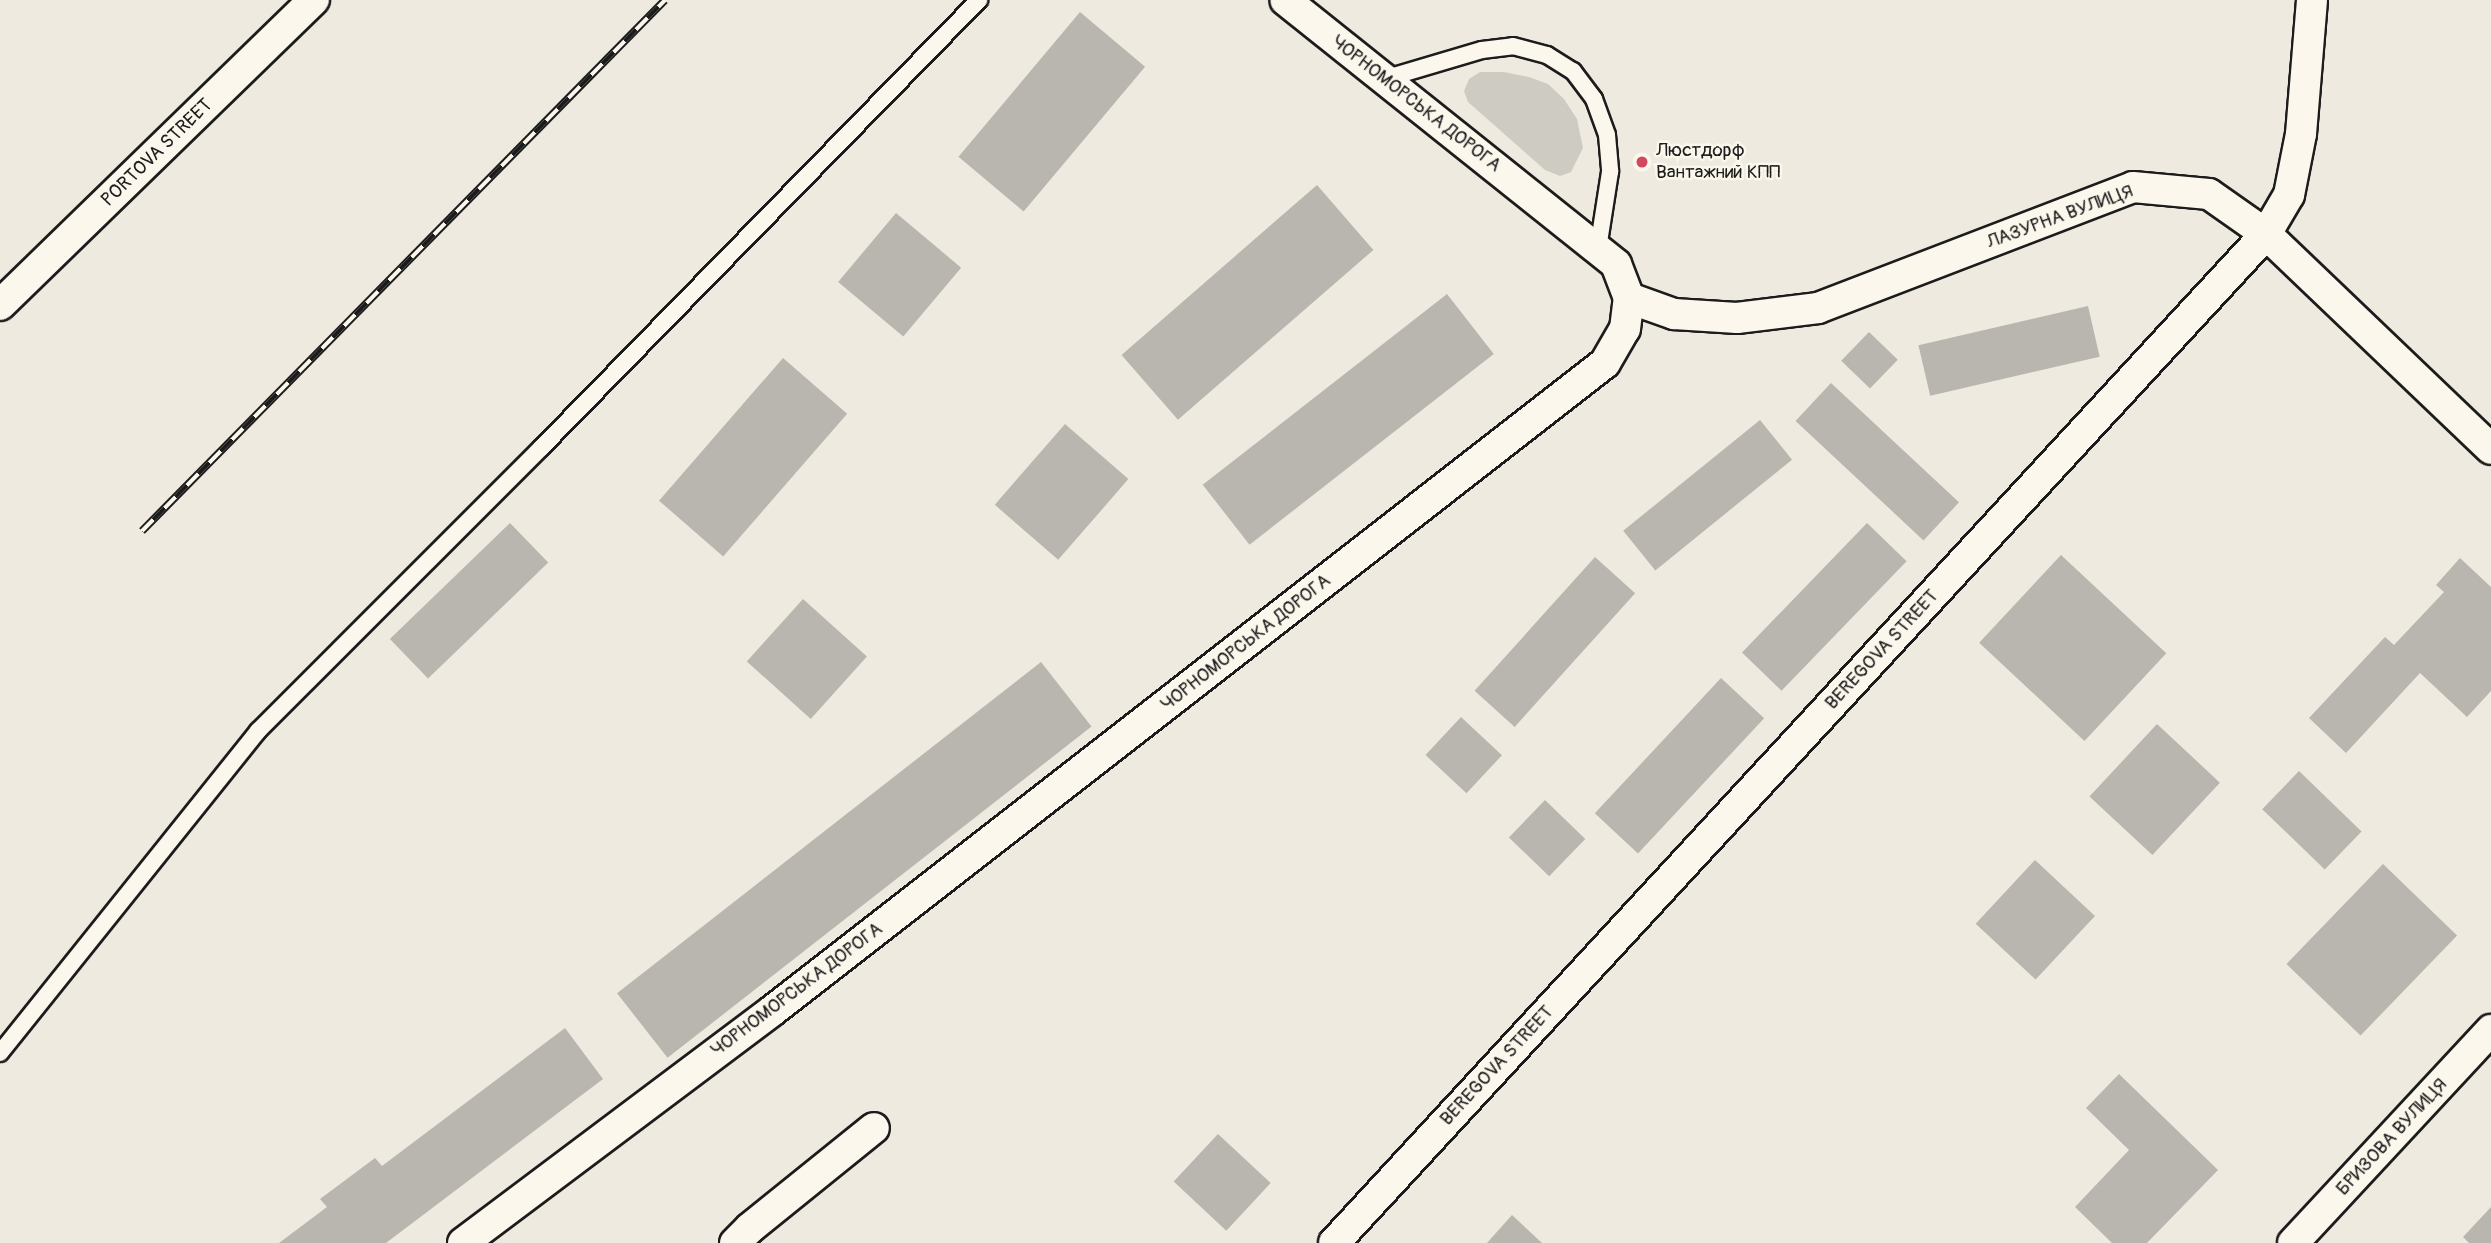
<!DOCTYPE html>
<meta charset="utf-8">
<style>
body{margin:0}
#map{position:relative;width:2491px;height:1243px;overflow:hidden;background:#eeeadf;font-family:Pangolin,sans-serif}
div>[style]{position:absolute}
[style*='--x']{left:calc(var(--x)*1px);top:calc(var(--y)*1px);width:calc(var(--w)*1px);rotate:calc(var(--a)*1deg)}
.green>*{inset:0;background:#ceccc2}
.building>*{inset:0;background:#b9b6af;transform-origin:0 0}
.roads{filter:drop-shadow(2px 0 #1c1c1c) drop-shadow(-2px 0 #1c1c1c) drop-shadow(0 2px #1c1c1c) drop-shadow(0 -2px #1c1c1c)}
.service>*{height:16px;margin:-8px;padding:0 8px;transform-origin:8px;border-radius:8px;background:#fbf7ec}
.minor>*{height:30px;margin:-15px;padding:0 15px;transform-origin:15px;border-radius:15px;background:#fbf7ec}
.rail>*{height:8px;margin-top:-4px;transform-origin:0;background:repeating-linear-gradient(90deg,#fbf7ec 0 16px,#1c1c1c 0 32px);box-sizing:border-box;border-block:2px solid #1c1c1c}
.dots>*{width:19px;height:19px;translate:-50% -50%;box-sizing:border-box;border:4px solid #fbf7ec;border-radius:50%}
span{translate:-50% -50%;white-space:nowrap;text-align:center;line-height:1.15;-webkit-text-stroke:5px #fbf7ec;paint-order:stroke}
.street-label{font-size:19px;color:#1c1c1c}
.poi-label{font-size:19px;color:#1c1c1c}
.left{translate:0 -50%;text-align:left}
</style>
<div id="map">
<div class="green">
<div style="clip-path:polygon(1480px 72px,1504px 72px,1529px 77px,1548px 84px,1564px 99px,1577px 119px,1583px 148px,1571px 172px,1560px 176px,1545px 170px,1468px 102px,1464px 91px,1469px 79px)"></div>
</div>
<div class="building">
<div style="left:1080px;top:12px;width:85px;height:189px;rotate:40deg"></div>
<div style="left:1317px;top:185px;width:86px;height:259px;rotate:49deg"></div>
<div style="left:896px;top:213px;width:85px;height:90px;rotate:40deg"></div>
<div style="left:1447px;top:294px;width:76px;height:310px;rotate:52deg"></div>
<div style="left:2088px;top:306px;width:52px;height:174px;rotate:77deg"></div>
<div style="left:1869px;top:332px;width:40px;height:40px;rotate:44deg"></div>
<div style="left:783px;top:358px;width:85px;height:189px;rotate:41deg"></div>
<div style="left:1831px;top:383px;width:175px;height:52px;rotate:43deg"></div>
<div style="left:1760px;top:420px;width:51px;height:176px;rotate:51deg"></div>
<div style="left:1065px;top:424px;width:84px;height:107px;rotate:41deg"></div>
<div style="left:510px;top:523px;width:55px;height:167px;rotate:46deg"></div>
<div style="left:1867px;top:523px;width:55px;height:180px;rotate:44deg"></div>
<div style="left:2061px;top:555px;width:144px;height:120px;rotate:43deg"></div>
<div style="left:1595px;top:557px;width:54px;height:180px;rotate:42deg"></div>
<div style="clip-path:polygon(2460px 558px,2491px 587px,2491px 691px,2467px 717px,2420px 673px,2346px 753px,2309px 718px,2385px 637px,2394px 645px,2444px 592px,2436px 585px)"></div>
<div style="left:803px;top:599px;width:86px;height:84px;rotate:42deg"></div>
<div style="left:1041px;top:662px;width:82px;height:538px;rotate:52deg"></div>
<div style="left:1721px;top:678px;width:59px;height:185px;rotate:43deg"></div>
<div style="left:1461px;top:717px;width:56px;height:52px;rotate:43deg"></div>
<div style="left:2157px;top:724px;width:86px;height:99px;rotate:43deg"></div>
<div style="left:2299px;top:771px;width:87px;height:53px;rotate:44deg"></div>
<div style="left:1545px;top:800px;width:56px;height:52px;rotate:44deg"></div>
<div style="left:2035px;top:860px;width:82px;height:87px;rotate:43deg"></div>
<div style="left:2383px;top:864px;width:103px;height:139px;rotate:44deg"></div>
<div style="clip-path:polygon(565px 1028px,603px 1079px,386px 1243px,279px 1243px,327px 1207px,320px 1199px,375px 1158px,382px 1166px)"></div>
<div style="clip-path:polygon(2119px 1074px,2218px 1170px,2147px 1243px,2112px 1243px,2075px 1207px,2129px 1150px,2086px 1108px)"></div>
<div style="left:1218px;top:1134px;width:72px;height:65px;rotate:43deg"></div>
<div style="clip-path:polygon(2491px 1207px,2491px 1243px,2469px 1243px,2463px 1237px)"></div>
<div style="clip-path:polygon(1512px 1215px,1542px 1243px,1487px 1243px)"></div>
</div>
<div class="roads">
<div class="service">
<div style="--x:1384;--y:79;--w:102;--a:-16.5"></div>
<div style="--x:1482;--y:50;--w:31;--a:-7"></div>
<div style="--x:1513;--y:46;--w:35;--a:15"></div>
<div style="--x:1547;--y:55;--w:31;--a:32"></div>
<div style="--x:1573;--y:71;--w:35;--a:53"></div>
<div style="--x:1594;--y:99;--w:38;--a:70"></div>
<div style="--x:1607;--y:135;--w:37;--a:85"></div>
<div style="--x:1610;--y:172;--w:78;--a:98.9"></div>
<div style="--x:0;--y:1053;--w:413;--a:-51.3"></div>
<div style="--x:258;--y:731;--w:400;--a:-45"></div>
<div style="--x:541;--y:448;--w:627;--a:-45.65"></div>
</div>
<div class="minor">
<div style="--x:1629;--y:298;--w:48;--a:19.6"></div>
<div style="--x:1674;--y:314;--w:63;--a:3.6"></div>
<div style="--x:1737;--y:318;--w:82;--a:-7"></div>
<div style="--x:1818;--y:308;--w:337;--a:-21"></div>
<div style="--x:2133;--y:187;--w:76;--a:5.3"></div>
<div style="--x:2209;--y:194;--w:70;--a:35.1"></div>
<div style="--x:2266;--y:234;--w:311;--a:43.7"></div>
<div style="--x:0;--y:305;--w:438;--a:-44.2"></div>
<div style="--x:463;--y:1243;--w:386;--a:-36.9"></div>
<div style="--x:772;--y:1011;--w:1055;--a:-37.88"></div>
<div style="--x:1605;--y:363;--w:39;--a:-60"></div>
<div style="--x:1625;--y:329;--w:31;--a:-83"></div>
<div style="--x:1629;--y:298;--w:36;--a:-111"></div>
<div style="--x:1616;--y:264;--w:423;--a:-141.4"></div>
<div style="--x:735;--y:1243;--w:21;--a:-45"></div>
<div style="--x:750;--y:1228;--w:159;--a:-38.9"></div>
<div style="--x:1334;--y:1243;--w:1374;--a:-47.27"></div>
<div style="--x:2266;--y:234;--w:45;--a:-59.5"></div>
<div style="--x:2289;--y:195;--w:62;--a:-78.9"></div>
<div style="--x:2301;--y:134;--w:134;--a:-85.3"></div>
<div style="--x:2293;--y:1243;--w:291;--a:-47.1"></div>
</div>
</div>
<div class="rail">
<div style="--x:142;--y:531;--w:745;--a:-45.43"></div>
</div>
<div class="dots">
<div style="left:1642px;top:162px;background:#d1495b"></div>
</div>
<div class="street-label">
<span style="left:1416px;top:104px;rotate:38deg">ЧОРНОМОРСЬКА ДОРОГА</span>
<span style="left:157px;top:153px;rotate:-44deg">PORTOVA STREET</span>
<span style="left:2060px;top:217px;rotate:-20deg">ЛАЗУРНА ВУЛИЦЯ</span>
<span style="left:1246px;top:643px;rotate:-38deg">ЧОРНОМОРСЬКА ДОРОГА</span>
<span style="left:1882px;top:650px;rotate:-47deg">BEREGOVA STREET</span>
<span style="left:797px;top:990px;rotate:-37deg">ЧОРНОМОРСЬКА ДОРОГА</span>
<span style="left:1497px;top:1066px;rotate:-47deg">BEREGOVA STREET</span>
<span style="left:2392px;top:1137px;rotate:-47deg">БРИЗОВА ВУЛИЦЯ</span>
</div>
<div class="poi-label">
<span class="left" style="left:1656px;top:162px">Люстдорф<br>Вантажний КПП</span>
</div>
</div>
